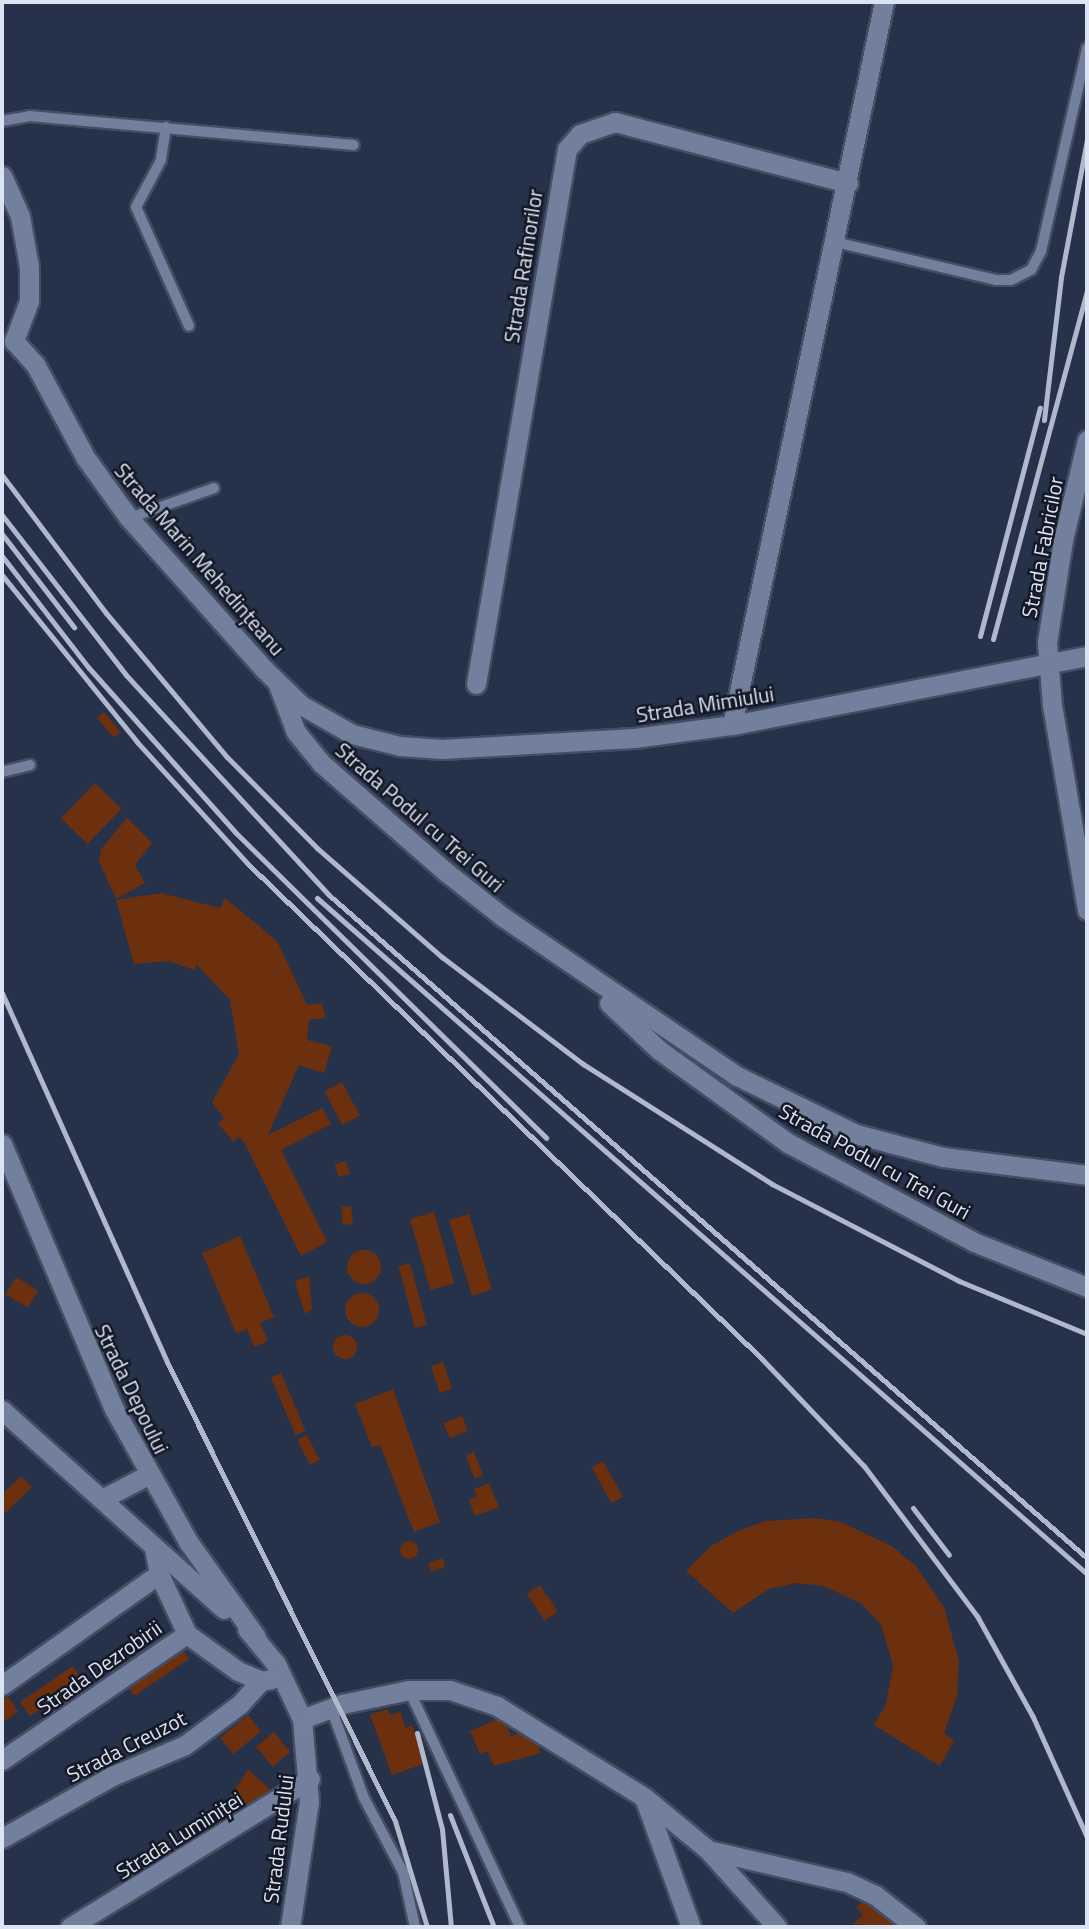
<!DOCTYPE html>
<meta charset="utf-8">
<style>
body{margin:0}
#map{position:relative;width:1089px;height:1929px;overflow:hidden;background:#26314a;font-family:"Titillium Web",sans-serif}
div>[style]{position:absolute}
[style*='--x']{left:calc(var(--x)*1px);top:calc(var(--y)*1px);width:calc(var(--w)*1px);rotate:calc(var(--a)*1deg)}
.building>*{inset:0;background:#6c300f;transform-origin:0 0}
.round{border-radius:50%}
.roads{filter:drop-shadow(2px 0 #444d63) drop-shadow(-2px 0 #444d63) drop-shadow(0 2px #444d63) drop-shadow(0 -2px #444d63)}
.service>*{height:10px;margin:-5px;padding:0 5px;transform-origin:5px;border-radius:5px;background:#73809d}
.minor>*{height:19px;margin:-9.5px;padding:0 9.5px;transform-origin:9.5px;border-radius:9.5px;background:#73809d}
.tertiary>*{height:19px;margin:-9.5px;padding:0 9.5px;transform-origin:9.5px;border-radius:9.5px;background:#73809d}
.secondary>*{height:19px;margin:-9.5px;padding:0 9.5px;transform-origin:9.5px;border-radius:9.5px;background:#73809d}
.rail>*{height:5px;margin:-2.5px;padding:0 2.5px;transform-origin:2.5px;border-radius:2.5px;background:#b0b9cb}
span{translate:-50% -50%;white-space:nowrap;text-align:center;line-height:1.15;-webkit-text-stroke:5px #141925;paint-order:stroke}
.street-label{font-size:21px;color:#dce4f4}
.frame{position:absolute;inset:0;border:4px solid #dce4f4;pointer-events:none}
</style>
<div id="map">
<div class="building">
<div style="left:104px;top:712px;width:26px;height:9px;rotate:50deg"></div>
<div style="left:95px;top:783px;width:37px;height:49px;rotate:44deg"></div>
<div style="clip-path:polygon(127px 818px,152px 843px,135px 865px,145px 883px,116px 899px,99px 861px,101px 849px)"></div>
<div style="clip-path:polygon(161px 893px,220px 908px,225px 898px,277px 941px,307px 1005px,322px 1003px,325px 1018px,309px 1020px,307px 1040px,332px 1046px,324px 1073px,299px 1065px,268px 1135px,322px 1108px,331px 1124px,281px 1150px,327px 1242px,301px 1256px,246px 1146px,240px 1137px,233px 1142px,218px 1123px,224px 1118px,212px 1102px,239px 1054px,230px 1000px,197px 965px,194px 970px,169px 961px,134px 964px,116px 900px)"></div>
<div style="left:342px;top:1082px;width:38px;height:20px;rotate:62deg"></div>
<div style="left:346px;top:1161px;width:13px;height:12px;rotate:72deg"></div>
<div style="left:351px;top:1206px;width:18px;height:10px;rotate:84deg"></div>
<div style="left:434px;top:1212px;width:74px;height:25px;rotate:74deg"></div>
<div style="left:469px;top:1214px;width:79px;height:21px;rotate:73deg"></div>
<div style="clip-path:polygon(240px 1236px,274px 1317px,260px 1323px,268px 1341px,254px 1347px,247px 1329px,236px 1333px,202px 1253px)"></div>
<div class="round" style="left:347px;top:1250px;width:34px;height:34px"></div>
<div style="left:410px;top:1263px;width:64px;height:12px;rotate:75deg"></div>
<div style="clip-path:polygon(309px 1276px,312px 1309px,305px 1314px,295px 1281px)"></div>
<div style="left:16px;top:1277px;width:26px;height:20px;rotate:31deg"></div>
<div class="round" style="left:345px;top:1293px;width:34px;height:34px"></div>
<div class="round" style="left:333px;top:1335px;width:24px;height:24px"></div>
<div style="left:443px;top:1362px;width:28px;height:13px;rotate:71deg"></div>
<div style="left:281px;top:1373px;width:63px;height:11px;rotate:67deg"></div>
<div style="clip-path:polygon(393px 1389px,440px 1522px,414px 1532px,380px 1445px,372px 1447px,355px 1404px)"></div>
<div style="left:462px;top:1416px;width:16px;height:20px;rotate:68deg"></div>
<div style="left:307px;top:1435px;width:28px;height:11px;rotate:63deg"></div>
<div style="left:474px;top:1452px;width:25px;height:9px;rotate:69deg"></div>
<div style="left:603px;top:1461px;width:41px;height:13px;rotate:61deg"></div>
<div style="clip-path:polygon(21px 1476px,32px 1487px,2px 1516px,2px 1494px)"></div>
<div style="clip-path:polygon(489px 1483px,499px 1507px,475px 1516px,469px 1500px,477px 1496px,474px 1489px)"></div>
<div style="clip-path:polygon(815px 1518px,841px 1522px,893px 1547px,916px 1566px,944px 1607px,959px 1661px,957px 1696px,944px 1733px,954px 1741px,940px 1766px,874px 1725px,886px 1704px,893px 1665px,881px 1625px,862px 1604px,824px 1586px,797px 1583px,769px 1589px,733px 1613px,686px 1571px,711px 1546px,740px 1530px,766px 1521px)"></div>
<div class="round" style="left:400px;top:1541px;width:18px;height:18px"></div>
<div style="left:442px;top:1558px;width:9px;height:15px;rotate:69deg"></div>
<div style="left:540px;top:1585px;width:32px;height:16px;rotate:56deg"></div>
<div style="left:179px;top:1644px;width:18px;height:66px;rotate:56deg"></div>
<div style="clip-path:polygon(73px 1666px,83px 1682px,70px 1691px,77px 1701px,49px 1719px,42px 1708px,30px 1716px,20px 1702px)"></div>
<div style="clip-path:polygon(8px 1696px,18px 1712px,2px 1722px,2px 1700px)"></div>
<div style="clip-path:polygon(387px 1709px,390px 1715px,400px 1712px,406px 1728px,412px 1725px,426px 1763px,392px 1775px,370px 1715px)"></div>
<div style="left:248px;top:1715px;width:21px;height:36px;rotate:51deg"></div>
<div style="clip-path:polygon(503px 1717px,511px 1736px,531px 1728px,541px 1753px,494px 1766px,487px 1751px,480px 1754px,470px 1731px)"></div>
<div style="left:274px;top:1732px;width:26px;height:23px;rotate:51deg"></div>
<div style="clip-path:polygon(248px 1770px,276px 1794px,244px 1812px,230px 1796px)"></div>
<div style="clip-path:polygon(870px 1896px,895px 1927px,853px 1924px,863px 1915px,856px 1907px)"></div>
</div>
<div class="roads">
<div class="service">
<div style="--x:2;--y:121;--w:27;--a:-10"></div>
<div style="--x:29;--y:116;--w:326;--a:5.1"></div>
<div style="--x:166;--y:127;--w:33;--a:99"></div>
<div style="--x:161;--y:160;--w:53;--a:118"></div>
<div style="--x:136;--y:207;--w:130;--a:66"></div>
<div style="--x:835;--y:242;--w:165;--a:13.3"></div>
<div style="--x:996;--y:280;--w:15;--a:0"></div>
<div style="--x:1011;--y:280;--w:22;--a:-27"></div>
<div style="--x:1031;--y:270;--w:21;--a:-62"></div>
<div style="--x:1041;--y:251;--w:208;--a:-77.2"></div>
<div style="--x:129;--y:518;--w:90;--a:-19.4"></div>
<div style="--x:2;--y:772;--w:29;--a:-14"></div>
<div style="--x:409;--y:1690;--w:262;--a:64.9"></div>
<div style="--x:331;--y:1708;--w:96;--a:69.9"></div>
<div style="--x:364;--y:1798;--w:84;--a:62.2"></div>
<div style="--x:403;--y:1872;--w:56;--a:77.7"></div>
</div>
<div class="minor">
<div style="--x:1087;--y:440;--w:103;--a:103.5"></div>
<div style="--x:1063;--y:540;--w:103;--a:98.9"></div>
<div style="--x:1047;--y:642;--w:63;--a:85.5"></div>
<div style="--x:1052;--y:705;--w:208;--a:80.3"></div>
<div style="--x:277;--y:682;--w:53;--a:69.2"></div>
<div style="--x:296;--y:732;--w:40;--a:51"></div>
<div style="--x:321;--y:763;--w:166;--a:41.1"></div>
<div style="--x:446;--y:872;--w:73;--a:38.3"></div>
<div style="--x:503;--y:917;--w:283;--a:34.2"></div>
<div style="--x:737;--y:1076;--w:132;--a:26"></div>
<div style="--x:856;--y:1134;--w:90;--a:14.8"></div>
<div style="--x:943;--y:1157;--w:145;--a:7.1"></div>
<div style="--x:476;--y:684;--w:543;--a:-80.35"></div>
<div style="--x:567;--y:149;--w:20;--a:-49"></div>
<div style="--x:580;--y:134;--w:37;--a:-19"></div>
<div style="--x:615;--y:122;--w:241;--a:14.7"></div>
<div style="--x:732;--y:725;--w:739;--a:-78.13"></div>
<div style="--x:609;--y:1003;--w:69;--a:43.2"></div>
<div style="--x:659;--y:1050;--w:159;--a:35.8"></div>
<div style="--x:788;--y:1143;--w:211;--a:28"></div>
<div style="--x:974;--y:1242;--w:122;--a:21.7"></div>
<div style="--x:154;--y:1548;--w:26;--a:79"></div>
<div style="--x:159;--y:1574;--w:66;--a:65"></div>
<div style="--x:187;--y:1634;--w:63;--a:36"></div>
<div style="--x:238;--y:1671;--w:25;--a:23"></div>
<div style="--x:261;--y:1681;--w:10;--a:-11"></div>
<div style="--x:2;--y:1685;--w:192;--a:-35.3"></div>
<div style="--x:302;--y:1719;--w:43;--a:-20.6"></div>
<div style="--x:342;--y:1704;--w:68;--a:-11.8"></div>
<div style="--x:409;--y:1690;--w:41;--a:0"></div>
<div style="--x:450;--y:1690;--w:50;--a:18.8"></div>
<div style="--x:497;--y:1706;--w:173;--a:31.8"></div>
<div style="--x:644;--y:1797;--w:83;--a:39.6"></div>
<div style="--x:708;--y:1850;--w:103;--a:48.1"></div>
<div style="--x:2;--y:1760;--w:224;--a:-34.3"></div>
<div style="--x:645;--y:1800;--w:135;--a:70.1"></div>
<div style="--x:2;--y:1838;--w:126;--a:-29.4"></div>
<div style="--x:112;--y:1776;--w:79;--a:-23"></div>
<div style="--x:185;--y:1745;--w:69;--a:-36.7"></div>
<div style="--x:240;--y:1704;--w:31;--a:-48"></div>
<div style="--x:708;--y:1850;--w:143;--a:13"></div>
<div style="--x:847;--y:1882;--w:31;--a:25"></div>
<div style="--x:875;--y:1895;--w:52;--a:38"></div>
<div style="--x:70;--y:1927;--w:282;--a:-31.7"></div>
</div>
<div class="tertiary">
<div style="--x:2;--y:176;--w:44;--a:65.8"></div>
<div style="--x:20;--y:216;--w:52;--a:80"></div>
<div style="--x:29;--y:267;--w:34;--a:90"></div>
<div style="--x:29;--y:301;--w:43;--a:110.6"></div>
<div style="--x:14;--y:341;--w:31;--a:48"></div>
<div style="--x:35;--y:364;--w:106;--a:61.7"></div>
<div style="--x:85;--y:457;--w:75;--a:54.2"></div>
<div style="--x:129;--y:518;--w:204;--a:48.2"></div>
<div style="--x:265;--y:670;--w:50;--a:44.2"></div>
<div style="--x:301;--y:705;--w:59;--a:29.6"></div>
<div style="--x:352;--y:734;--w:49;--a:14"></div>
<div style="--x:400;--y:746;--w:42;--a:4.1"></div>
<div style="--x:442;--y:749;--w:192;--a:-3.3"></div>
<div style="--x:634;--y:738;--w:99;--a:-7.6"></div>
<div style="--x:732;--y:725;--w:362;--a:-11"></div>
<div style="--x:290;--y:1927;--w:126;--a:-81.4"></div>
<div style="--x:309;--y:1802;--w:83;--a:-94.8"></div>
</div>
<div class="secondary">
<div style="--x:2;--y:1144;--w:288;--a:67.1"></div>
<div style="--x:114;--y:1409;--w:154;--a:60.8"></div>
<div style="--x:189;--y:1543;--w:115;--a:54.5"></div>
<div style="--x:2;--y:1410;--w:298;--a:41.9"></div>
<div style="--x:102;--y:1499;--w:52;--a:-27.6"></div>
<div style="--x:247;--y:1629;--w:45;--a:50.4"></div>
<div style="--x:276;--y:1664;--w:61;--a:64.7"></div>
</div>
</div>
<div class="rail">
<div style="--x:1044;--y:420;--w:144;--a:-83.2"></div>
<div style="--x:1061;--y:277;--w:139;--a:-79.3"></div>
<div style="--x:2;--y:475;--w:173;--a:53"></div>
<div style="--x:106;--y:613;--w:188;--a:50"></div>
<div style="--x:227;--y:757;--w:128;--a:45.3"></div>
<div style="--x:317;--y:848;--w:166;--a:41.1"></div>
<div style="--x:442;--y:957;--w:177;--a:37.2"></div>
<div style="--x:583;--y:1064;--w:224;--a:32.4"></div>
<div style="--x:772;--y:1184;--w:211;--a:27.4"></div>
<div style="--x:959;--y:1281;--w:139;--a:22.5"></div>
<div style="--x:2;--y:515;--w:202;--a:52.2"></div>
<div style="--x:126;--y:675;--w:299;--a:47.3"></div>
<div style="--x:329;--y:895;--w:1007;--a:41.18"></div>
<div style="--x:2;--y:534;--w:118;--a:52.3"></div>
<div style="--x:2;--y:556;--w:142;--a:52.2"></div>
<div style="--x:89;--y:668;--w:221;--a:48.3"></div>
<div style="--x:236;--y:833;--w:435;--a:44.5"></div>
<div style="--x:2;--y:575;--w:215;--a:51"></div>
<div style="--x:137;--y:742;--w:164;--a:47.7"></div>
<div style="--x:247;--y:863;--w:715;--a:43.92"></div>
<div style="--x:762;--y:1359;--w:148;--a:46.4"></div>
<div style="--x:864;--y:1466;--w:188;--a:53"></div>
<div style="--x:977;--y:1616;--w:115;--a:61"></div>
<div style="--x:1033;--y:1717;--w:132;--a:65.8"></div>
<div style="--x:980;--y:636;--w:236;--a:-75.3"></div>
<div style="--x:993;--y:639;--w:360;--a:-74.9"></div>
<div style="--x:317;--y:898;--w:1025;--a:41.28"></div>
<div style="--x:2;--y:993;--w:404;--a:65.9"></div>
<div style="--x:167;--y:1362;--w:513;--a:63.58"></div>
<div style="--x:395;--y:1821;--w:111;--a:73.2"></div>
<div style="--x:913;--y:1508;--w:59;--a:52.5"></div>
<div style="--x:417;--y:1733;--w:99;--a:75.4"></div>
<div style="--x:442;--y:1829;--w:98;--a:84.8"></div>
<div style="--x:450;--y:1815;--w:120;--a:68.6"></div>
</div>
<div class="street-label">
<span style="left:523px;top:266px;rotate:-81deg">Strada Rafinorilor</span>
<span style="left:1042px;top:547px;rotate:-79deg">Strada Fabricilor</span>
<span style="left:200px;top:559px;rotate:49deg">Strada Marin Mehedințeanu</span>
<span style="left:705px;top:704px;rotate:-9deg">Strada Mimiului</span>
<span style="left:420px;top:817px;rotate:41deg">Strada Podul cu Trei Guri</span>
<span style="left:875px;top:1161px;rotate:29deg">Strada Podul cu Trei Guri</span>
<span style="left:132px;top:1389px;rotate:64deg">Strada Depoului</span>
<span style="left:99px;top:1667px;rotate:-35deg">Strada Dezrobirii</span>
<span style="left:126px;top:1746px;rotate:-27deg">Strada Creuzot</span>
<span style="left:179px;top:1835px;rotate:-32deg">Strada Luminiței</span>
<span style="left:278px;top:1839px;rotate:-83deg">Strada Rudului</span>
</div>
<div class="frame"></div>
</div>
